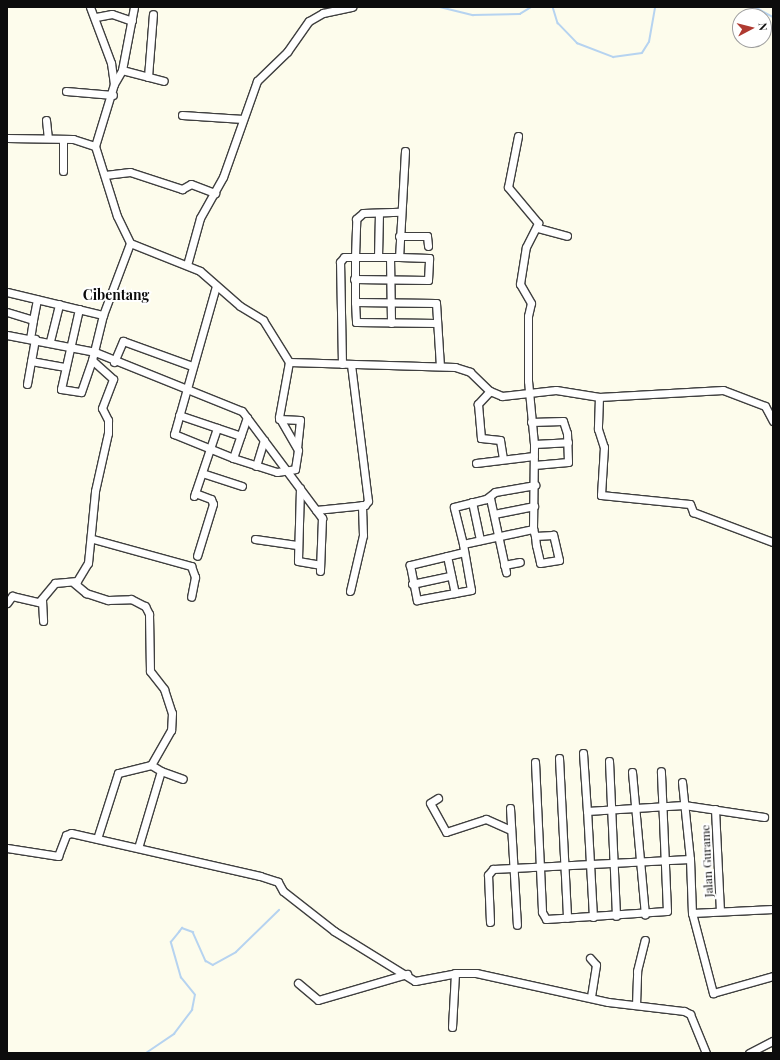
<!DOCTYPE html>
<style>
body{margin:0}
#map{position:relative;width:780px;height:1060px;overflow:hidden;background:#fdfcec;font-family:"Playfair Display",serif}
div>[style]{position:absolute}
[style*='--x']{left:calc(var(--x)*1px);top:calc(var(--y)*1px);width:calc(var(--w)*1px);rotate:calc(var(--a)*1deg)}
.stream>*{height:1.5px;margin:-0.75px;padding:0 0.75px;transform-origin:0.75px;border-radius:0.75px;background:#b6d3f0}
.roads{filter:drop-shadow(1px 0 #3f3f3f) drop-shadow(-1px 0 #3f3f3f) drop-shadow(0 1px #3f3f3f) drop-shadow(0 -1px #3f3f3f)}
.minor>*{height:7px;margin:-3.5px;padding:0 3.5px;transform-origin:3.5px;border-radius:3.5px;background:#fff}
span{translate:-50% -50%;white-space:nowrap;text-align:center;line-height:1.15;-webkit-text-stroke:4px #fff;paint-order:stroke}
.street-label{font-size:12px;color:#0c0c0c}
.quarter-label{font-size:14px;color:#0c0c0c;font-weight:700}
.frame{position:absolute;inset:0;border:8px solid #0c0c0c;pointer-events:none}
.north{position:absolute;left:732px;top:8px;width:40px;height:40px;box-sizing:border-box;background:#fff;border:1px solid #9e9e9e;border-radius:50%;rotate:83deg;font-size:11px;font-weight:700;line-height:16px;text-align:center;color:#0c0c0c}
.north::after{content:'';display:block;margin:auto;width:14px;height:18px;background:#af3a31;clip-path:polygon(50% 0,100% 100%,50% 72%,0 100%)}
</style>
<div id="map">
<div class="stream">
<div style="--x:440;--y:7;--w:34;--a:14"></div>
<div style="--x:473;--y:15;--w:47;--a:-1.2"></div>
<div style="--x:520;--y:14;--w:13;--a:-32"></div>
<div style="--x:553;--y:7;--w:17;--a:73"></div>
<div style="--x:558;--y:23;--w:28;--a:46"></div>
<div style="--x:577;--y:43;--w:39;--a:21"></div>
<div style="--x:613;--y:57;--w:29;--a:-8"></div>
<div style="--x:642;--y:53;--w:13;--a:-58"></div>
<div style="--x:649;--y:42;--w:36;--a:-80"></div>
<div style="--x:755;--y:7;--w:21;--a:29"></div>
<div style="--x:146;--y:1053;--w:34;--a:-34"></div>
<div style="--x:174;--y:1034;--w:30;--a:-53"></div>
<div style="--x:192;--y:1010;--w:15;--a:-79"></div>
<div style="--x:195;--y:995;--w:22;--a:-129"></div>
<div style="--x:181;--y:978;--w:37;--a:-106"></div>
<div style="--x:171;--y:942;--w:13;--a:-51"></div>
<div style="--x:179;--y:932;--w:5;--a:-53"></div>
<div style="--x:182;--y:928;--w:12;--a:20"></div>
<div style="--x:193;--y:932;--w:32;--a:66"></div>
<div style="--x:206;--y:961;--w:8;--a:30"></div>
<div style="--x:213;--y:965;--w:26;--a:-29"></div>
<div style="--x:236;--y:952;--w:60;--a:-44.3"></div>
</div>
<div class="roads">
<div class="minor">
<div style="--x:90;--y:7;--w:60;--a:69.4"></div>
<div style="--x:111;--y:63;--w:21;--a:82"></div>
<div style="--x:114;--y:84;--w:65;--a:107"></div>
<div style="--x:96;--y:17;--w:16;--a:-11"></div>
<div style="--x:112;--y:14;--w:21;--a:19"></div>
<div style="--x:122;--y:70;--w:43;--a:14.7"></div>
<div style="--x:148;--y:77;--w:63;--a:-85.5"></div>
<div style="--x:114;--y:84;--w:16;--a:-60"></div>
<div style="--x:122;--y:70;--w:64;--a:-79.2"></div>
<div style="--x:66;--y:91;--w:47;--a:4.9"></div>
<div style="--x:182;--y:115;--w:61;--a:3.8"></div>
<div style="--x:46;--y:120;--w:18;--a:84"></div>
<div style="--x:7;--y:138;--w:66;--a:0.9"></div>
<div style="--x:73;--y:139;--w:23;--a:18"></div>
<div style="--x:95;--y:146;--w:73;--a:72.6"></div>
<div style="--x:117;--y:216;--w:30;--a:64"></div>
<div style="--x:130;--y:243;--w:75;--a:21.8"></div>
<div style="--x:200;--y:271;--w:53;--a:41.2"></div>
<div style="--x:240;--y:306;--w:27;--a:31"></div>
<div style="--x:263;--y:320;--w:49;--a:58.2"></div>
<div style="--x:289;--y:362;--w:166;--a:1.7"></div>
<div style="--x:455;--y:367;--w:16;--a:18"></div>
<div style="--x:470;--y:372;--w:28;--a:44"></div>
<div style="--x:490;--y:391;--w:13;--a:23"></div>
<div style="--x:502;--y:396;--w:54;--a:-6.3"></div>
<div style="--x:556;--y:390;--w:44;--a:9.2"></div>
<div style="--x:599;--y:397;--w:124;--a:-3.2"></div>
<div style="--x:723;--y:390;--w:45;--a:20.9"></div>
<div style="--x:765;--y:406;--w:17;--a:62"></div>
<div style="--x:405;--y:151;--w:106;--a:93.2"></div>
<div style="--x:399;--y:257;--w:44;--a:180"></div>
<div style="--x:355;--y:257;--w:45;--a:90"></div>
<div style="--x:355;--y:302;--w:81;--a:0.7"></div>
<div style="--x:436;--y:303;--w:63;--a:86.4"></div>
<div style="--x:63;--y:171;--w:32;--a:-90"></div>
<div style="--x:105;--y:175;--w:25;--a:-7"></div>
<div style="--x:130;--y:172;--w:55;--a:18.1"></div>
<div style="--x:182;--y:189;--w:10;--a:-29"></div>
<div style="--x:191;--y:184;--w:26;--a:21"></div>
<div style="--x:538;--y:228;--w:30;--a:15"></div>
<div style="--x:399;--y:236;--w:28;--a:0"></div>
<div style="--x:427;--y:236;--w:10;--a:84"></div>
<div style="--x:378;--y:257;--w:44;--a:-88.7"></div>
<div style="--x:390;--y:257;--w:66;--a:89.1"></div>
<div style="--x:187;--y:265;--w:49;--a:-74.5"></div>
<div style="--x:200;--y:218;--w:47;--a:-60.7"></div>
<div style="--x:223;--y:177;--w:102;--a:-70.5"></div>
<div style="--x:257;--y:81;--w:42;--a:-44"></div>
<div style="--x:287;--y:52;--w:38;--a:-55"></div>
<div style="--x:309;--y:21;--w:16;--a:-30"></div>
<div style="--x:323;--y:13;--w:30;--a:-12"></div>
<div style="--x:354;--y:279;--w:74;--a:0.8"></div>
<div style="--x:428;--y:280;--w:22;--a:-87"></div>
<div style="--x:429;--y:258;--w:30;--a:-178"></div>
<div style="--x:216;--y:286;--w:154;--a:105.8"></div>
<div style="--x:174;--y:434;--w:64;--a:22.1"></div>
<div style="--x:233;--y:458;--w:43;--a:-71.1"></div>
<div style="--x:7;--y:292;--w:99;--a:13.5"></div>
<div style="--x:355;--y:302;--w:20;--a:87"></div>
<div style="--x:356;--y:322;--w:81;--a:0.7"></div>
<div style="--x:79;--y:309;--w:82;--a:102.7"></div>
<div style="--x:61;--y:389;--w:20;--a:9"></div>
<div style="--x:81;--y:392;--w:34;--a:-71"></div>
<div style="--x:7;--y:312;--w:27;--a:17"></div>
<div style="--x:33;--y:320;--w:19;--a:99"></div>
<div style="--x:33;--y:320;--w:21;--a:-79"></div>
<div style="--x:7;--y:335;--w:90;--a:10.9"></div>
<div style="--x:95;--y:352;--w:158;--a:21.9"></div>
<div style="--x:242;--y:411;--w:134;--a:53.2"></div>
<div style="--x:322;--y:518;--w:53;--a:92.2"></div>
<div style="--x:50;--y:341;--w:38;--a:-76"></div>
<div style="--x:31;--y:361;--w:35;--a:10"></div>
<div style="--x:114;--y:362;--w:23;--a:-67"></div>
<div style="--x:123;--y:341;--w:73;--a:19.9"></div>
<div style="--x:342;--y:364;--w:102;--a:-91.1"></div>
<div style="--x:340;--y:262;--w:6;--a:-51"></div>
<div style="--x:344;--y:257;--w:11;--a:0"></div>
<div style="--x:355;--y:257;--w:38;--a:-88"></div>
<div style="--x:356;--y:219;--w:9;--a:-41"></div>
<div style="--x:363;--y:213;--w:37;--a:-2"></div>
<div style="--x:27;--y:384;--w:46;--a:-79.9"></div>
<div style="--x:490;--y:391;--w:18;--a:133"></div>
<div style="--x:478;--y:404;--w:34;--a:85"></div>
<div style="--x:481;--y:438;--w:19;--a:6"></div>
<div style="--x:500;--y:440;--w:19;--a:81"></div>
<div style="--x:599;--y:397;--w:32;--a:92"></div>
<div style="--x:598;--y:429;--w:19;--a:72"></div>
<div style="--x:604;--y:447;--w:48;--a:93.6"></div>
<div style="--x:601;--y:495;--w:89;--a:5.8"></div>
<div style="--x:690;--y:504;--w:9;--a:69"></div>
<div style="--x:693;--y:512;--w:85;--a:20.6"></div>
<div style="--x:179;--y:415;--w:65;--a:18.7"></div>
<div style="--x:279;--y:419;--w:21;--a:3"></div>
<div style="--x:300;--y:420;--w:27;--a:96"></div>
<div style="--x:531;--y:422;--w:32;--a:-2"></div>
<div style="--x:563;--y:421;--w:13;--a:72"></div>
<div style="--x:567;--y:433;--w:29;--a:88"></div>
<div style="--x:568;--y:462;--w:34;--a:175"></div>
<div style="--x:534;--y:444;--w:34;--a:-3"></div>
<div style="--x:233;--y:458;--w:46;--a:17.7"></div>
<div style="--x:277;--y:472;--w:18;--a:-9"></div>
<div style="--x:295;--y:469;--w:19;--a:-81"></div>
<div style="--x:298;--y:450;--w:38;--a:-120"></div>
<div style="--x:279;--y:417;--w:56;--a:-79.7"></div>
<div style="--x:476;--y:463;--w:58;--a:-6.9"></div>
<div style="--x:256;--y:466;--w:27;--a:-73"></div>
<div style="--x:202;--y:473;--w:42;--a:18"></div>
<div style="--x:300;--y:488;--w:73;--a:91.6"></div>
<div style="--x:298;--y:561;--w:22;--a:10"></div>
<div style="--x:195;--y:493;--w:17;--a:21"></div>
<div style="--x:211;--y:499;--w:5;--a:68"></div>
<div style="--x:213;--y:504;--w:54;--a:107.1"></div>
<div style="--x:194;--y:496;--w:72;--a:-71.3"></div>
<div style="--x:490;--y:498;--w:76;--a:77.8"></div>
<div style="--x:472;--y:502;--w:39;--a:78"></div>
<div style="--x:316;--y:510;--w:49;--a:-5.8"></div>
<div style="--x:365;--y:505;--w:5;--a:-53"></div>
<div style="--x:368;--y:501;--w:137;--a:-97.1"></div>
<div style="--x:494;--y:514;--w:41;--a:-11.3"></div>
<div style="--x:533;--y:529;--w:7;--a:74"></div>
<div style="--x:535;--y:536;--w:9;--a:84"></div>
<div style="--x:536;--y:545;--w:18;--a:77"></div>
<div style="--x:540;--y:563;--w:19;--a:-9"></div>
<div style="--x:559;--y:560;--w:26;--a:-103"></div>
<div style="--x:553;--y:535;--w:18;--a:177"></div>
<div style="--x:93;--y:539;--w:102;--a:15.4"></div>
<div style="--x:191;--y:566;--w:12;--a:70"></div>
<div style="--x:195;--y:577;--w:20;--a:101"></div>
<div style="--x:255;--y:539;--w:42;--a:8.1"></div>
<div style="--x:463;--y:544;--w:38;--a:-104"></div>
<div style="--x:454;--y:507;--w:33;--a:-14"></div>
<div style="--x:486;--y:499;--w:11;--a:-38"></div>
<div style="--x:495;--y:492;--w:41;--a:-9.9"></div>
<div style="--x:464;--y:552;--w:56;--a:166.5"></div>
<div style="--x:410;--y:565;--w:36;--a:79"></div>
<div style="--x:417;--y:600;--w:55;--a:-10.5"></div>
<div style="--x:471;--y:590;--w:47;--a:-99.9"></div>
<div style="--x:463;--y:544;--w:72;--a:-12.1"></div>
<div style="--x:533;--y:529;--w:85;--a:-89.3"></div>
<div style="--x:534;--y:444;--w:63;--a:-95.4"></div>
<div style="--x:528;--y:381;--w:65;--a:-90"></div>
<div style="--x:528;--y:316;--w:13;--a:-77"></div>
<div style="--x:531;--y:303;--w:22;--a:-120"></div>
<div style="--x:520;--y:284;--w:37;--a:-81"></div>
<div style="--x:526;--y:247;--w:27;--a:-63"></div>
<div style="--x:538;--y:223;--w:47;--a:-129.8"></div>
<div style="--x:508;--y:187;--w:52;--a:-78.9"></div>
<div style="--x:447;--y:556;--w:38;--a:78"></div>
<div style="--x:504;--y:565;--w:16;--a:-11"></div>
<div style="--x:74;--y:583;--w:16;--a:40"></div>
<div style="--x:86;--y:593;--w:23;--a:18"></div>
<div style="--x:108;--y:600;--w:23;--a:-2"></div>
<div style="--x:131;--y:599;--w:16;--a:27"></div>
<div style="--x:145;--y:606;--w:9;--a:63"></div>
<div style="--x:149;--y:614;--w:57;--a:89"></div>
<div style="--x:150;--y:671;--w:23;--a:52"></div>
<div style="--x:164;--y:689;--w:25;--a:72"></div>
<div style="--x:172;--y:713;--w:17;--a:93"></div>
<div style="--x:171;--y:730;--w:40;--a:119.7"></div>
<div style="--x:151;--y:765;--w:34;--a:166"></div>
<div style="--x:118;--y:773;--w:69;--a:107.7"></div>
<div style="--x:412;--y:584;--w:40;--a:-12"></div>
<div style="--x:350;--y:591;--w:57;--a:-76.9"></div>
<div style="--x:363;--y:535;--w:30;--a:-92"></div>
<div style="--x:42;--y:600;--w:21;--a:87"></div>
<div style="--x:7;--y:603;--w:9;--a:-54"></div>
<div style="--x:12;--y:596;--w:28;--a:13"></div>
<div style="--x:39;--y:602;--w:25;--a:-50"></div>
<div style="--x:55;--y:583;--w:22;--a:-5"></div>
<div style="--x:77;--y:581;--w:21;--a:-59"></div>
<div style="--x:88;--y:563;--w:72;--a:-84.4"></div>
<div style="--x:95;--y:491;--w:59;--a:-77.4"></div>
<div style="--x:108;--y:433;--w:13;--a:-90"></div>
<div style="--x:108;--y:420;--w:13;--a:-117"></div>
<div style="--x:102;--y:408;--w:31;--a:-69"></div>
<div style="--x:113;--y:379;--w:28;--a:-138"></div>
<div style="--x:92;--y:360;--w:46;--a:-76.3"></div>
<div style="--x:103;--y:315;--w:77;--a:-69.4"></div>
<div style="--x:583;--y:753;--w:58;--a:86.1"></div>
<div style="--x:559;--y:758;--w:160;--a:87.1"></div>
<div style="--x:609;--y:761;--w:155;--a:87.4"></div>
<div style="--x:535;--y:762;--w:150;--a:87.3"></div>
<div style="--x:542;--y:912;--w:8;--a:60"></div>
<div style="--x:546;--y:919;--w:121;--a:-3.8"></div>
<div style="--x:667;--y:911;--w:140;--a:-92.5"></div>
<div style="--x:161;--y:771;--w:23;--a:20"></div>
<div style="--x:632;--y:772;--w:143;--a:84.8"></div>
<div style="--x:682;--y:782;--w:77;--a:84.1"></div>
<div style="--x:438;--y:798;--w:9;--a:148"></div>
<div style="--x:430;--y:803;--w:33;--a:61"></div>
<div style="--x:446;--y:832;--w:42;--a:-18"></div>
<div style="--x:486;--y:819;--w:27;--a:24"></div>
<div style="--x:510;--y:808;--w:117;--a:86.6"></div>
<div style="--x:715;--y:809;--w:102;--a:87.2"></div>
<div style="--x:7;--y:848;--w:52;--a:8.9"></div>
<div style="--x:58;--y:856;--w:22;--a:-69"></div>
<div style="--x:66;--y:835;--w:5;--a:-22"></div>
<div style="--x:71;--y:833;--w:194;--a:12.8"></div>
<div style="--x:260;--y:876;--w:19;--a:18"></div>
<div style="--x:278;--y:882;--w:10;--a:61"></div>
<div style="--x:283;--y:891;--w:65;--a:38.1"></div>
<div style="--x:334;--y:931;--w:95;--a:31.7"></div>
<div style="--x:415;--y:981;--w:43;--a:-10.8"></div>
<div style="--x:457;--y:973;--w:19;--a:0"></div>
<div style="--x:476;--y:973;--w:135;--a:12.4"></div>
<div style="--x:608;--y:1002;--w:77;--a:6.8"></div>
<div style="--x:684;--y:1011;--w:7;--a:27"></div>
<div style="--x:690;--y:1014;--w:42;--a:67.7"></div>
<div style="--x:138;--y:848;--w:80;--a:-73.4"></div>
<div style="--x:161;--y:771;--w:12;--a:-149"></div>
<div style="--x:692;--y:913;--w:83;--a:75.3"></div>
<div style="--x:713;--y:993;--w:62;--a:-15.8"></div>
<div style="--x:593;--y:917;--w:106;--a:-93.2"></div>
<div style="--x:587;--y:811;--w:97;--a:-3.5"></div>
<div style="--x:684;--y:805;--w:81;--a:8.5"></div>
<div style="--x:490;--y:922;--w:47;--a:-92.4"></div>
<div style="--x:488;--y:875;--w:8;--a:-50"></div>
<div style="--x:493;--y:869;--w:197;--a:-2.9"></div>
<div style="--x:690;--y:859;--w:54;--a:87.9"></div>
<div style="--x:692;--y:913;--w:81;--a:-2.8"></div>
<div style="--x:590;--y:958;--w:9;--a:49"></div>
<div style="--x:596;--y:965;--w:32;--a:99"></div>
<div style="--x:298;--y:983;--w:26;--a:40"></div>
<div style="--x:318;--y:1000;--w:93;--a:-16.3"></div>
<div style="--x:636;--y:1005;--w:34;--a:-88"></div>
<div style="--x:637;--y:971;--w:32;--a:-76"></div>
<div style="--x:452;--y:1027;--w:54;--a:-86.8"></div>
<div style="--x:749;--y:1053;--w:27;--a:-27"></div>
</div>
</div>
<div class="street-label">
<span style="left:707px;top:861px;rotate:-93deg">Jalan Gurame</span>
</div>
<div class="quarter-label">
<span style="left:116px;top:295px">Cibentang</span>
</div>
<div class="frame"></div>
<div class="north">N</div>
</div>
